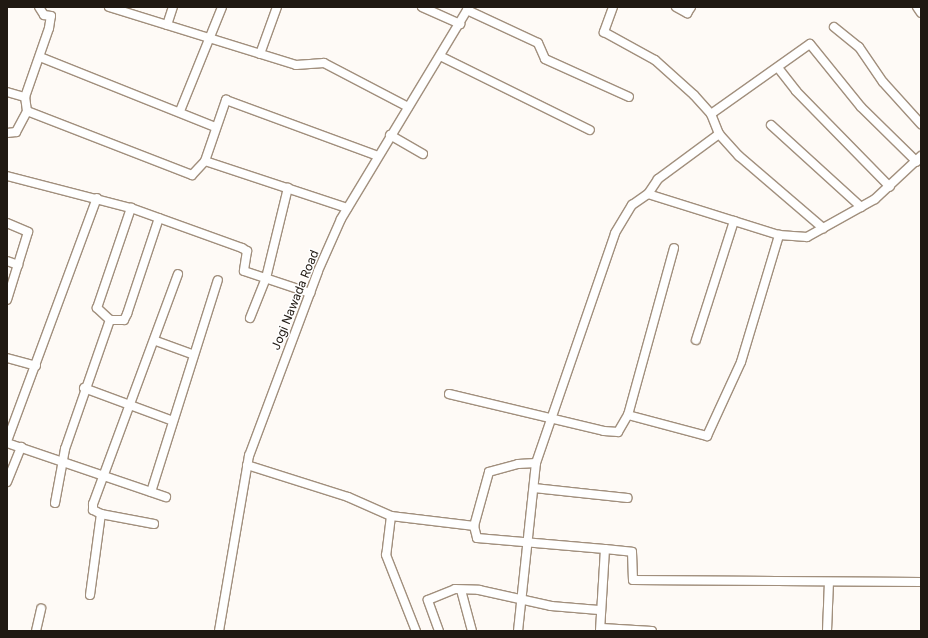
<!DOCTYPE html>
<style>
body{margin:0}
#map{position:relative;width:928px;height:638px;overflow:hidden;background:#fefaf6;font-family:Inter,sans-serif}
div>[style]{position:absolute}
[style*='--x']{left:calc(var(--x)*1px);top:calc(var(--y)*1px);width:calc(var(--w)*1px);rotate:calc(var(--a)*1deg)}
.roads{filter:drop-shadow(1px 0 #a18f7d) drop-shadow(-1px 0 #a18f7d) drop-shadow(0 1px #a18f7d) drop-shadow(0 -1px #a18f7d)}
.minor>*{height:8px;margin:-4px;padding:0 4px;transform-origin:4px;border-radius:4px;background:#fff}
span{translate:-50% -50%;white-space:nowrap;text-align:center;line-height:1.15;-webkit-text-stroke:3px #fff;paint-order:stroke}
.street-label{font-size:12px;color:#201912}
.frame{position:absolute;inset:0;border:8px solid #201912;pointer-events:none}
</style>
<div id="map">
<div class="roads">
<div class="minor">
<div style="--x:109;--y:7;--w:196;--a:17.2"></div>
<div style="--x:296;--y:65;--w:28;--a:-4"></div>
<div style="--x:324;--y:63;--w:95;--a:27.6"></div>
<div style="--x:422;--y:7;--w:42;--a:24.1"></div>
<div style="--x:613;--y:7;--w:27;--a:110"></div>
<div style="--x:604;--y:32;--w:58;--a:28.8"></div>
<div style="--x:655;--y:60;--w:52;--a:41.9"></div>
<div style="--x:694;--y:95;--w:25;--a:48"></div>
<div style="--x:711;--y:114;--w:22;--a:68"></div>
<div style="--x:719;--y:134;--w:30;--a:48"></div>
<div style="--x:739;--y:156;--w:111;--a:40.6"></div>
<div style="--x:676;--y:7;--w:13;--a:29"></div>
<div style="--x:687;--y:13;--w:7;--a:-56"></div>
<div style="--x:917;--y:7;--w:7;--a:56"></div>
<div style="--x:467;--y:10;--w:78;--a:24.9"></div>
<div style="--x:538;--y:43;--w:17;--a:66"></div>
<div style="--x:545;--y:59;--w:92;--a:24.3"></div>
<div style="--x:167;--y:25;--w:19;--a:-72"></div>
<div style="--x:834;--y:27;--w:32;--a:39"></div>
<div style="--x:859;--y:47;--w:42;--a:55.6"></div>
<div style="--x:883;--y:82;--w:57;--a:47.9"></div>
<div style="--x:260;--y:54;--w:50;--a:-70.1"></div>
<div style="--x:440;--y:56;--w:167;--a:26.3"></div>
<div style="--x:40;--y:57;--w:188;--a:21.8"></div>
<div style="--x:779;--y:69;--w:28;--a:52"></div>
<div style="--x:796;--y:91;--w:134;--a:45.6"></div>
<div style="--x:7;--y:92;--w:19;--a:16"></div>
<div style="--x:27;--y:111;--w:177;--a:21.2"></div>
<div style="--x:192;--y:175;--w:19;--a:-47"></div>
<div style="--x:205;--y:161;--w:65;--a:-71"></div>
<div style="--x:226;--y:100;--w:162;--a:20.2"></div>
<div style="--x:180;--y:111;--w:112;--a:-68"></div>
<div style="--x:711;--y:114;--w:121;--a:-35.3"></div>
<div style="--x:810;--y:44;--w:81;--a:51"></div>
<div style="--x:861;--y:107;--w:78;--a:44.5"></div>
<div style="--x:771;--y:125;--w:122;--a:42.3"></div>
<div style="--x:7;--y:133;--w:9;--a:-6"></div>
<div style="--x:16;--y:132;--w:24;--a:-62"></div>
<div style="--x:27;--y:111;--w:14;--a:-98"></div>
<div style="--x:25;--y:97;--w:73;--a:-70.8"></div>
<div style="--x:49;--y:28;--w:12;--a:-81"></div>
<div style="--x:51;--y:16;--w:7;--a:-172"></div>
<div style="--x:44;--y:15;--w:9;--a:-122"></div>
<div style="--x:390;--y:135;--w:38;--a:30"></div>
<div style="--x:205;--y:161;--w:150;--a:18.3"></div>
<div style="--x:7;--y:176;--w:128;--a:14.5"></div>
<div style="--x:131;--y:208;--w:118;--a:19.8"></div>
<div style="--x:242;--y:248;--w:6;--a:31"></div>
<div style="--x:247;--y:251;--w:20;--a:99"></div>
<div style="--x:244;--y:271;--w:70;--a:18.4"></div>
<div style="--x:648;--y:194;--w:137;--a:17.4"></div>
<div style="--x:779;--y:235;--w:28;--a:4"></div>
<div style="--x:807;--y:237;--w:78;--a:-29.2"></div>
<div style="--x:875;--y:199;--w:63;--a:-43.1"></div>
<div style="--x:7;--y:223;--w:23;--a:23"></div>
<div style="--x:28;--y:232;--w:71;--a:107.2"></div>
<div style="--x:7;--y:261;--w:12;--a:20"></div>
<div style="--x:250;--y:318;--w:43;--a:-68.2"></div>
<div style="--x:266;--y:278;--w:93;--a:-76.3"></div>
<div style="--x:110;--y:320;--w:18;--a:-137"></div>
<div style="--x:97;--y:308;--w:106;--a:-71.2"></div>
<div style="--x:110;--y:320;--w:14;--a:0"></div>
<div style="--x:124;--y:320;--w:7;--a:-63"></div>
<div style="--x:127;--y:314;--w:101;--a:-71.6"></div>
<div style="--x:696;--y:340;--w:125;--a:-72.3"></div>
<div style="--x:156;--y:341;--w:38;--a:20"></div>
<div style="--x:7;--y:358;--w:30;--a:15"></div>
<div style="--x:84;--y:388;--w:95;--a:20.3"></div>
<div style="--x:449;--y:394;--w:159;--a:13.4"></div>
<div style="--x:604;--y:431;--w:14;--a:4"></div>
<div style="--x:618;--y:432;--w:20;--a:-60"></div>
<div style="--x:628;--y:415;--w:173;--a:-74.6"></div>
<div style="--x:628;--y:415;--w:82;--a:14.9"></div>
<div style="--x:707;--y:436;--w:81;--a:-65.3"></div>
<div style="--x:741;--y:362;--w:133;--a:-73.3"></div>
<div style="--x:7;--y:441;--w:259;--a:-69.7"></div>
<div style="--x:7;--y:443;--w:168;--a:18.8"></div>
<div style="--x:536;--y:463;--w:18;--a:177"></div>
<div style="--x:518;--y:464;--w:30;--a:165"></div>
<div style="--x:489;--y:472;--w:56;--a:105.5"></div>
<div style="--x:474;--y:526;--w:12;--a:76"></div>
<div style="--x:477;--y:538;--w:128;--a:4.9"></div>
<div style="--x:605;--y:549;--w:82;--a:93.5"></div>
<div style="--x:247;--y:465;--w:106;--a:17.6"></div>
<div style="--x:348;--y:497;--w:47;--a:23.8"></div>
<div style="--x:391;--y:516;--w:84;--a:6.9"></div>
<div style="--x:7;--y:482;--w:38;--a:-68"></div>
<div style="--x:534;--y:488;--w:94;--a:6.1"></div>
<div style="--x:151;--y:492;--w:222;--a:-72.5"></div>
<div style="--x:55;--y:503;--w:55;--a:-79.5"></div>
<div style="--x:65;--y:449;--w:137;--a:-70.8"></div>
<div style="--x:391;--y:516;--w:39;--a:97"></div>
<div style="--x:386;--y:555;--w:82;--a:68.5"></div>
<div style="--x:154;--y:524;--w:54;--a:-169.3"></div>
<div style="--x:101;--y:514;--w:9;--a:-153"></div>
<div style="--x:93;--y:510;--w:6;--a:-90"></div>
<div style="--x:93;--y:504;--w:245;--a:-69.7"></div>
<div style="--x:605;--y:549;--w:27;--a:6"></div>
<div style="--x:632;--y:552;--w:28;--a:88"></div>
<div style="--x:633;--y:580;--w:288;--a:0.4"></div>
<div style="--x:461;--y:590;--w:42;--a:75"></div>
<div style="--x:90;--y:595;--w:82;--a:-82.3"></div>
<div style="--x:602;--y:628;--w:50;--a:3.4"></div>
<div style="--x:36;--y:631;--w:23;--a:-77"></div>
<div style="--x:219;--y:631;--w:178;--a:-80.3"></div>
<div style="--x:249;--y:456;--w:197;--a:-69.5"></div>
<div style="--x:318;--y:271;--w:57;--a:-66.1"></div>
<div style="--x:341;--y:219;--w:248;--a:-58.9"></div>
<div style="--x:439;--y:631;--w:33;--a:-110"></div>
<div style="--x:428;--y:600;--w:29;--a:-22"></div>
<div style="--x:455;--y:589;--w:24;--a:2"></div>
<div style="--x:479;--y:590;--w:74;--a:12.5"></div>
<div style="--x:551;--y:606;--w:48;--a:4.8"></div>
<div style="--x:518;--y:631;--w:169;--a:-83.9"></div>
<div style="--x:536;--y:463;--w:243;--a:-71"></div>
<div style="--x:615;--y:233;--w:33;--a:-59"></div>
<div style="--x:632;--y:205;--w:19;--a:-35"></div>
<div style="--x:648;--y:194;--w:18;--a:-56"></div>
<div style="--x:658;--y:179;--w:76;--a:-36.4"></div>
<div style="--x:827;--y:631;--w:49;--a:-87.7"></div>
</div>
</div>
<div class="street-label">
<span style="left:295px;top:300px;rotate:-68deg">Jogi Nawada Road</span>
</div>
<div class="frame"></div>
</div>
